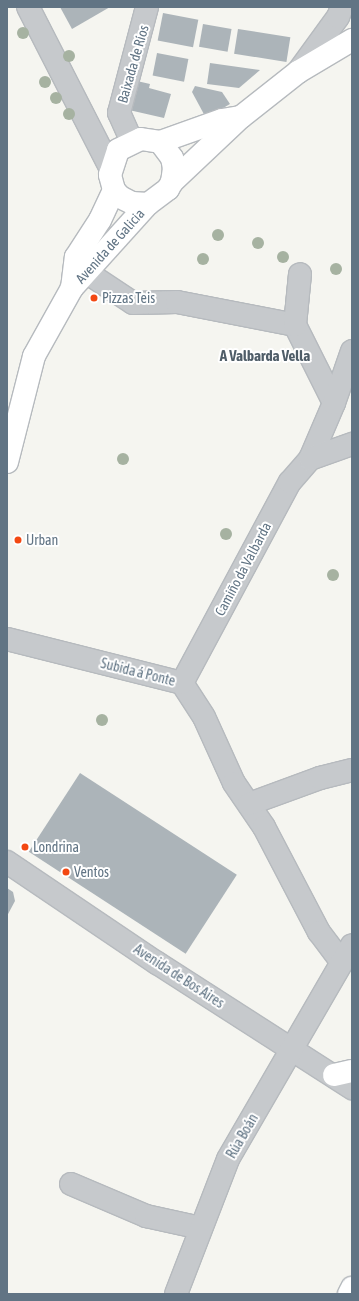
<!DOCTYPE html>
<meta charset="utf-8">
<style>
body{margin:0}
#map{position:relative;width:359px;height:1301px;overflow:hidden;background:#f5f5f0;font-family:"Asap Condensed",sans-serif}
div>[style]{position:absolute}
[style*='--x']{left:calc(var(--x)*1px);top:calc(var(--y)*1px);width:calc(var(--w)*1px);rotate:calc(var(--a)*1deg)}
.building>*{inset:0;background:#acb4b9;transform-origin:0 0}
.roads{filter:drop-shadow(1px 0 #b6babe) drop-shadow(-1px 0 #b6babe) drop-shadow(0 1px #b6babe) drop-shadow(0 -1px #b6babe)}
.minor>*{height:22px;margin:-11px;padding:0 11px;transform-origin:11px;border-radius:11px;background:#c6c9cc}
.major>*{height:22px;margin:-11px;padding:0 11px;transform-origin:11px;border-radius:11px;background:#fff}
.highway>*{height:22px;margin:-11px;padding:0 11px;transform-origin:11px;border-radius:11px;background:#fff}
.trees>*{width:12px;height:12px;margin:-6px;border-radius:50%;background:#a6b2a1}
.dots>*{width:11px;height:11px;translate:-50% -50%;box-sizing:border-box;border:2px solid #fff;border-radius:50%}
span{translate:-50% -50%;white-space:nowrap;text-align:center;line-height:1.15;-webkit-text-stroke:4px #fff;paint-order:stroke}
.street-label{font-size:14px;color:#617484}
.poi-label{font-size:14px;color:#617484}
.left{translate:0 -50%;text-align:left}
.neighbourhood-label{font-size:15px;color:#4f5d68;font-weight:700}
.frame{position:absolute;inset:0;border:8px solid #617484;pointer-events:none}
</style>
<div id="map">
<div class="building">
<div style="clip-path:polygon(60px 7px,110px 7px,72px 29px)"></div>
<div style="left:163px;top:13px;width:36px;height:28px;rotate:11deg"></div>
<div style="left:203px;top:24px;width:29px;height:23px;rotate:10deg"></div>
<div style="left:238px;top:29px;width:53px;height:25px;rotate:9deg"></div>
<div style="left:157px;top:53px;width:32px;height:23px;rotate:11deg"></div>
<div style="clip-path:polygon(210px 63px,260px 70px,239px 88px,207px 84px)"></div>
<div style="clip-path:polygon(137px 81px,150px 84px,149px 88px,171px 94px,164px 118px,129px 110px)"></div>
<div style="clip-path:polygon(195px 86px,222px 92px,230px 104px,206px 118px,192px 92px)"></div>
<div style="left:80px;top:773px;width:187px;height:94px;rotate:33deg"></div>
<div style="clip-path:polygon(7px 888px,13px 892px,15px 901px,7px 916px)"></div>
</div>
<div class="roads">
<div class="minor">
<div style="--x:28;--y:7;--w:180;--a:62.9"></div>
<div style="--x:298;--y:72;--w:68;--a:-54"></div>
<div style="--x:338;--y:17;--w:11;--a:-68"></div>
<div style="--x:132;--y:142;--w:32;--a:-114"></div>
<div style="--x:119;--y:113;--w:110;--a:-75.2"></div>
<div style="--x:86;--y:272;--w:56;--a:33.4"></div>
<div style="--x:133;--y:303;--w:44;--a:-1.3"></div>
<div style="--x:177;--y:302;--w:120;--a:11"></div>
<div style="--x:295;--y:325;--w:87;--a:63.4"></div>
<div style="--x:334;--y:403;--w:61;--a:113.2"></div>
<div style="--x:295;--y:325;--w:51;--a:-84.4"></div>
<div style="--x:334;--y:403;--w:55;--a:-70.9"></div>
<div style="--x:7;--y:639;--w:180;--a:14.1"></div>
<div style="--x:182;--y:683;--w:40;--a:57.1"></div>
<div style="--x:204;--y:717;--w:72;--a:65.6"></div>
<div style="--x:234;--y:783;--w:53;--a:55.7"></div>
<div style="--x:264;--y:827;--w:119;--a:62.4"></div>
<div style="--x:319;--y:932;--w:38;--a:53"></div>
<div style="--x:182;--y:683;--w:228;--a:-61.8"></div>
<div style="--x:290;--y:482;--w:30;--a:-49"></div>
<div style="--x:310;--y:459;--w:45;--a:-19.7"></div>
<div style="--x:249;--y:804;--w:76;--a:-20.1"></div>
<div style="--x:320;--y:778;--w:33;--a:-14"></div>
<div style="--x:7;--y:862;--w:181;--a:34"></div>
<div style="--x:157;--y:963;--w:232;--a:32.7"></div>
<div style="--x:71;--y:1184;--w:82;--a:23.1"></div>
<div style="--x:146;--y:1216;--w:56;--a:12.3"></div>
<div style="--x:176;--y:1294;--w:145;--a:-68.9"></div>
<div style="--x:228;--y:1159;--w:247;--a:-59.9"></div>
</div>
<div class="major">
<div style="--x:141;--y:139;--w:19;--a:9"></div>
<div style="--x:160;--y:142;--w:20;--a:53"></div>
<div style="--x:172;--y:158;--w:10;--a:79"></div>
<div style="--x:174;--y:168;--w:14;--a:98"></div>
<div style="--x:172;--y:182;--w:8;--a:120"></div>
<div style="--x:168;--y:189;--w:25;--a:143"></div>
<div style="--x:148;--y:204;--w:16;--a:-176"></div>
<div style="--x:132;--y:203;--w:13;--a:-153"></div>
<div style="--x:120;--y:197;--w:9;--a:-131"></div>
<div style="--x:114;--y:190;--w:16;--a:-105"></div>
<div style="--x:110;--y:175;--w:26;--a:-72"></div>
<div style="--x:118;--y:150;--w:25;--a:-26"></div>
<div style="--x:160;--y:142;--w:66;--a:-19.5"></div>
<div style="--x:222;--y:120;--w:18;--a:-9"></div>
<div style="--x:172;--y:182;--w:95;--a:-43.3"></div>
<div style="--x:241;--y:117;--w:73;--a:-38.3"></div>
<div style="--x:298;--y:72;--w:63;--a:-30.7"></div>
<div style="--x:72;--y:288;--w:31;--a:-83"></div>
<div style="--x:76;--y:257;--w:44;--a:-57"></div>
<div style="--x:100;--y:220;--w:33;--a:-65"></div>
<div style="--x:7;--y:462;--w:109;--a:-75.7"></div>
<div style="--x:34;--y:356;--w:78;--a:-60.8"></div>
<div style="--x:72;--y:288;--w:113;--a:-47.9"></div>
</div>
<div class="highway">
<div style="--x:334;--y:1075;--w:18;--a:-13"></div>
<div style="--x:349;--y:1294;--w:7;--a:-63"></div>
</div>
</div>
<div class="trees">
<div style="left:23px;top:33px"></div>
<div style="left:69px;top:56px"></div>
<div style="left:45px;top:82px"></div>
<div style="left:56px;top:98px"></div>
<div style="left:69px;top:114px"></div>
<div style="left:218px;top:235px"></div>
<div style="left:258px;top:243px"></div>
<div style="left:283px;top:257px"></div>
<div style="left:203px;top:259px"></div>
<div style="left:336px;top:269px"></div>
<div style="left:123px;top:459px"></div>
<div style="left:226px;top:534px"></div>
<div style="left:333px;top:575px"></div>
<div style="left:102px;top:720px"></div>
</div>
<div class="dots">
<div style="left:94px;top:298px;background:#f34812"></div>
<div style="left:18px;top:540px;background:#f34812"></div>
<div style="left:25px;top:847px;background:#f34812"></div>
<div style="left:66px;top:872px;background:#f34812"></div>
</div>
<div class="street-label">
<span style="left:133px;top:64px;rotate:-74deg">Baixada de Ríos</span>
<span style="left:110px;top:246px;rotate:-48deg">Avenida de Galicia</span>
<span style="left:243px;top:569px;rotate:-62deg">Camiño da Valbarda</span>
<span style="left:138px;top:672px;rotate:14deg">Subida á Ponte</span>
<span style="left:179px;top:976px;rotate:33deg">Avenida de Bos Aires</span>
<span style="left:242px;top:1136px;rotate:-60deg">Rúa Boán</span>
</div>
<div class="poi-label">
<span class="left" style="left:102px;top:298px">Pizzas Teis</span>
<span class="left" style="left:26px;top:540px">Urban</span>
<span class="left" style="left:33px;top:847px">Londrina</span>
<span class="left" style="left:74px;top:872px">Ventos</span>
</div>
<div class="neighbourhood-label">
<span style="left:265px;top:356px">A Valbarda Vella</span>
</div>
<div class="frame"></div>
</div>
